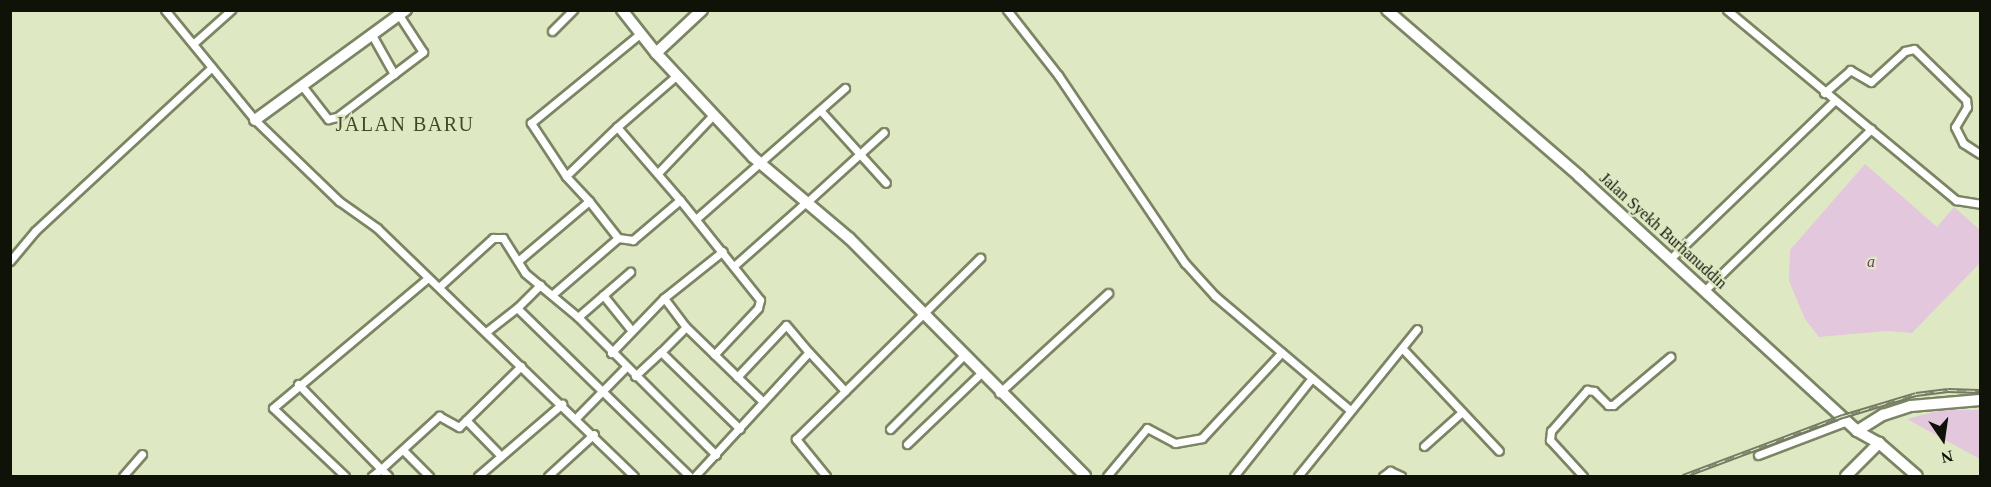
<!DOCTYPE html>
<style>
body{margin:0}
#map{position:relative;width:1991px;height:487px;overflow:hidden;background:#dee9c4;font-family:Georgia,serif}
div>[style]{position:absolute}
[style*='--x']{left:calc(var(--x)*1px);top:calc(var(--y)*1px);width:calc(var(--w)*1px);rotate:calc(var(--a)*1deg)}
.green>*{inset:0;background:#e2c7dd}
.roads{filter:drop-shadow(2px 0 #7b8564) drop-shadow(-2px 0 #7b8564) drop-shadow(0 2px #7b8564) drop-shadow(0 -2px #7b8564)}
.street>*{height:7px;margin:-3.5px;padding:0 3.5px;transform-origin:3.5px;border-radius:3.5px;background:#fff}
.secondary>*{height:10px;margin:-5px;padding:0 5px;transform-origin:5px;border-radius:5px;background:#fff}
.rail>*{height:5px;margin-top:-2.5px;transform-origin:0;background:repeating-linear-gradient(90deg,#dee9c4 0 9px,#747b63 0 18px);box-sizing:border-box;border-block:2px solid #747b63}
span{translate:-50% -50%;white-space:nowrap;text-align:center;line-height:1.15;-webkit-text-stroke:4.5px #dee9c4;paint-order:stroke}
.street-label{font-size:16px;color:#0f1206}
.park-label{font-size:16px;color:#723f6b;font-style:italic}
.quarter-label{font-size:20px;color:#41492a;letter-spacing:1.5px}
.frame{position:absolute;inset:0;border:12px solid #0f1206;pointer-events:none}
.north{position:absolute;left:1913px;top:409px;width:60px;height:60px;-webkit-text-stroke:4px #dee9c4;paint-order:stroke;rotate:167deg;font-size:16px;font-weight:700;line-height:24px;text-align:center;color:#0f1206}
.north::after{content:'';display:block;margin:auto;width:21px;height:27px;background:#0f1206;clip-path:polygon(50% 0,100% 100%,50% 72%,0 100%)}
</style>
<div id="map">
<div class="green">
<div style="clip-path:polygon(1865px 164px,1937px 227px,1954px 207px,1980px 230px,1980px 263px,1912px 333px,1886px 331px,1819px 337px,1805px 319px,1789px 281px,1790px 250px)"></div>
<div style="clip-path:polygon(1942px 410px,1980px 410px,1980px 459px,1907px 419px)"></div>
</div>
<div class="roads">
<div class="street">
<div style="--x:165;--y:10;--w:142;--a:50.7"></div>
<div style="--x:255;--y:120;--w:117;--a:44"></div>
<div style="--x:339;--y:201;--w:47;--a:35.4"></div>
<div style="--x:377;--y:228;--w:357;--a:44"></div>
<div style="--x:1007;--y:10;--w:83;--a:51.9"></div>
<div style="--x:1058;--y:75;--w:227;--a:56"></div>
<div style="--x:1185;--y:263;--w:45;--a:47.7"></div>
<div style="--x:1215;--y:296;--w:177;--a:40.2"></div>
<div style="--x:1727;--y:10;--w:298;--a:39.7"></div>
<div style="--x:1956;--y:200;--w:24;--a:9"></div>
<div style="--x:552;--y:31;--w:30;--a:-45"></div>
<div style="--x:372;--y:35;--w:45;--a:60.6"></div>
<div style="--x:194;--y:43;--w:50;--a:-41.7"></div>
<div style="--x:303;--y:87;--w:41;--a:52"></div>
<div style="--x:328;--y:119;--w:9;--a:-13"></div>
<div style="--x:337;--y:117;--w:108;--a:-37.1"></div>
<div style="--x:423;--y:52;--w:44;--a:-123"></div>
<div style="--x:1824;--y:93;--w:35;--a:-41"></div>
<div style="--x:1850;--y:70;--w:24;--a:30"></div>
<div style="--x:1871;--y:82;--w:46;--a:-42.4"></div>
<div style="--x:1905;--y:51;--w:9;--a:-13"></div>
<div style="--x:1914;--y:49;--w:73;--a:44.4"></div>
<div style="--x:1966;--y:100;--w:7;--a:82"></div>
<div style="--x:1967;--y:107;--w:23;--a:121"></div>
<div style="--x:1955;--y:127;--w:18;--a:63"></div>
<div style="--x:1963;--y:143;--w:20;--a:33"></div>
<div style="--x:820;--y:110;--w:98;--a:47.9"></div>
<div style="--x:617;--y:127;--w:79;--a:-40.9"></div>
<div style="--x:659;--y:172;--w:80;--a:-46.5"></div>
<div style="--x:566;--y:176;--w:64;--a:-123.4"></div>
<div style="--x:531;--y:123;--w:142;--a:-39.3"></div>
<div style="--x:680;--y:200;--w:128;--a:51.3"></div>
<div style="--x:760;--y:300;--w:8;--a:104"></div>
<div style="--x:758;--y:308;--w:64;--a:133.1"></div>
<div style="--x:589;--y:201;--w:47;--a:51.9"></div>
<div style="--x:806;--y:203;--w:105;--a:-42.3"></div>
<div style="--x:697;--y:218;--w:197;--a:-41.3"></div>
<div style="--x:1671;--y:258;--w:226;--a:-43.9"></div>
<div style="--x:10;--y:261;--w:39;--a:-50"></div>
<div style="--x:35;--y:231;--w:241;--a:-42.8"></div>
<div style="--x:518;--y:261;--w:93;--a:-40.2"></div>
<div style="--x:589;--y:201;--w:34;--a:-133"></div>
<div style="--x:566;--y:176;--w:71;--a:-43.9"></div>
<div style="--x:617;--y:127;--w:96;--a:49.2"></div>
<div style="--x:680;--y:200;--w:62;--a:139.6"></div>
<div style="--x:633;--y:240;--w:15;--a:-172"></div>
<div style="--x:618;--y:238;--w:86;--a:139.3"></div>
<div style="--x:735;--y:265;--w:94;--a:-41.5"></div>
<div style="--x:439;--y:287;--w:73;--a:-42.2"></div>
<div style="--x:493;--y:238;--w:10;--a:0"></div>
<div style="--x:503;--y:238;--w:41;--a:57.8"></div>
<div style="--x:525;--y:273;--w:69;--a:39.7"></div>
<div style="--x:578;--y:317;--w:195;--a:45"></div>
<div style="--x:1706;--y:289;--w:230;--a:-44.1"></div>
<div style="--x:603;--y:295;--w:46;--a:51.1"></div>
<div style="--x:664;--y:298;--w:75;--a:-38.5"></div>
<div style="--x:517;--y:308;--w:33;--a:-45"></div>
<div style="--x:578;--y:317;--w:69;--a:-40.9"></div>
<div style="--x:486;--y:332;--w:39;--a:-38"></div>
<div style="--x:517;--y:308;--w:240;--a:44.3"></div>
<div style="--x:1402;--y:348;--w:141;--a:46.7"></div>
<div style="--x:661;--y:352;--w:35;--a:-45"></div>
<div style="--x:686;--y:327;--w:107;--a:44.2"></div>
<div style="--x:611;--y:353;--w:76;--a:-46.1"></div>
<div style="--x:664;--y:298;--w:36;--a:53"></div>
<div style="--x:635;--y:376;--w:35;--a:-43"></div>
<div style="--x:661;--y:352;--w:110;--a:44.3"></div>
<div style="--x:737;--y:377;--w:71;--a:-46.7"></div>
<div style="--x:786;--y:325;--w:35;--a:50"></div>
<div style="--x:298;--y:384;--w:119;--a:45.7"></div>
<div style="--x:381;--y:469;--w:79;--a:-42.4"></div>
<div style="--x:439;--y:416;--w:23;--a:29"></div>
<div style="--x:459;--y:427;--w:87;--a:-44.5"></div>
<div style="--x:999;--y:393;--w:148;--a:-42.5"></div>
<div style="--x:577;--y:417;--w:69;--a:-45.6"></div>
<div style="--x:466;--y:420;--w:49;--a:45.8"></div>
<div style="--x:890;--y:429;--w:105;--a:-45"></div>
<div style="--x:907;--y:444;--w:103;--a:-43.8"></div>
<div style="--x:1424;--y:446;--w:51;--a:-41.8"></div>
<div style="--x:403;--y:450;--w:37;--a:45"></div>
<div style="--x:1758;--y:455;--w:95;--a:-20.9"></div>
<div style="--x:123;--y:476;--w:29;--a:-49"></div>
<div style="--x:345;--y:476;--w:99;--a:-136.6"></div>
<div style="--x:273;--y:408;--w:202;--a:-40"></div>
<div style="--x:372;--y:476;--w:11;--a:-38"></div>
<div style="--x:381;--y:469;--w:10;--a:45"></div>
<div style="--x:478;--y:476;--w:111;--a:-40.6"></div>
<div style="--x:548;--y:476;--w:62;--a:-42.4"></div>
<div style="--x:695;--y:476;--w:168;--a:-47.4"></div>
<div style="--x:809;--y:352;--w:53;--a:47.3"></div>
<div style="--x:845;--y:391;--w:190;--a:-44.6"></div>
<div style="--x:826;--y:476;--w:48;--a:-129"></div>
<div style="--x:796;--y:439;--w:69;--a:-44.4"></div>
<div style="--x:1107;--y:476;--w:62;--a:-50.2"></div>
<div style="--x:1147;--y:428;--w:32;--a:28"></div>
<div style="--x:1175;--y:443;--w:27;--a:-10"></div>
<div style="--x:1202;--y:438;--w:117;--a:-47.1"></div>
<div style="--x:1234;--y:476;--w:125;--a:-51.5"></div>
<div style="--x:1298;--y:476;--w:189;--a:-51"></div>
<div style="--x:1383;--y:476;--w:9;--a:-36"></div>
<div style="--x:1390;--y:471;--w:12;--a:24"></div>
<div style="--x:1583;--y:476;--w:49;--a:-132.5"></div>
<div style="--x:1550;--y:440;--w:9;--a:-84"></div>
<div style="--x:1551;--y:431;--w:55;--a:-48.7"></div>
<div style="--x:1587;--y:390;--w:7;--a:8"></div>
<div style="--x:1594;--y:391;--w:20;--a:45"></div>
<div style="--x:1608;--y:405;--w:5;--a:0"></div>
<div style="--x:1613;--y:405;--w:75;--a:-40.1"></div>
</div>
<div class="secondary">
<div style="--x:622;--y:10;--w:55;--a:51.7"></div>
<div style="--x:702;--y:10;--w:63;--a:136.9"></div>
<div style="--x:656;--y:53;--w:142;--a:47"></div>
<div style="--x:753;--y:157;--w:126;--a:40.2"></div>
<div style="--x:849;--y:238;--w:335;--a:45.2"></div>
<div style="--x:1387;--y:10;--w:254;--a:40.8"></div>
<div style="--x:1579;--y:176;--w:377;--a:42.5"></div>
<div style="--x:1857;--y:431;--w:25;--a:29"></div>
<div style="--x:1879;--y:443;--w:50;--a:41"></div>
<div style="--x:255;--y:120;--w:187;--a:-36.1"></div>
<div style="--x:1857;--y:431;--w:31;--a:-32"></div>
<div style="--x:1883;--y:415;--w:29;--a:-18"></div>
<div style="--x:1911;--y:406;--w:69;--a:-5"></div>
<div style="--x:1846;--y:476;--w:47;--a:-45"></div>
</div>
</div>
<div class="rail">
<div style="--x:1683;--y:476;--w:171;--a:-20.6"></div>
<div style="--x:1843;--y:416;--w:76;--a:-16.8"></div>
<div style="--x:1916;--y:394;--w:32;--a:-7"></div>
<div style="--x:1948;--y:390;--w:32;--a:2"></div>
</div>
<div class="street-label">
<span style="left:1663px;top:231px;rotate:42deg">Jalan Syekh Burhanuddin</span>
</div>
<div class="park-label">
<span style="left:1871px;top:262px">a</span>
</div>
<div class="quarter-label">
<span style="left:405px;top:124px">JALAN BARU</span>
</div>
<div class="frame"></div>
<div class="north">N</div>
</div>
